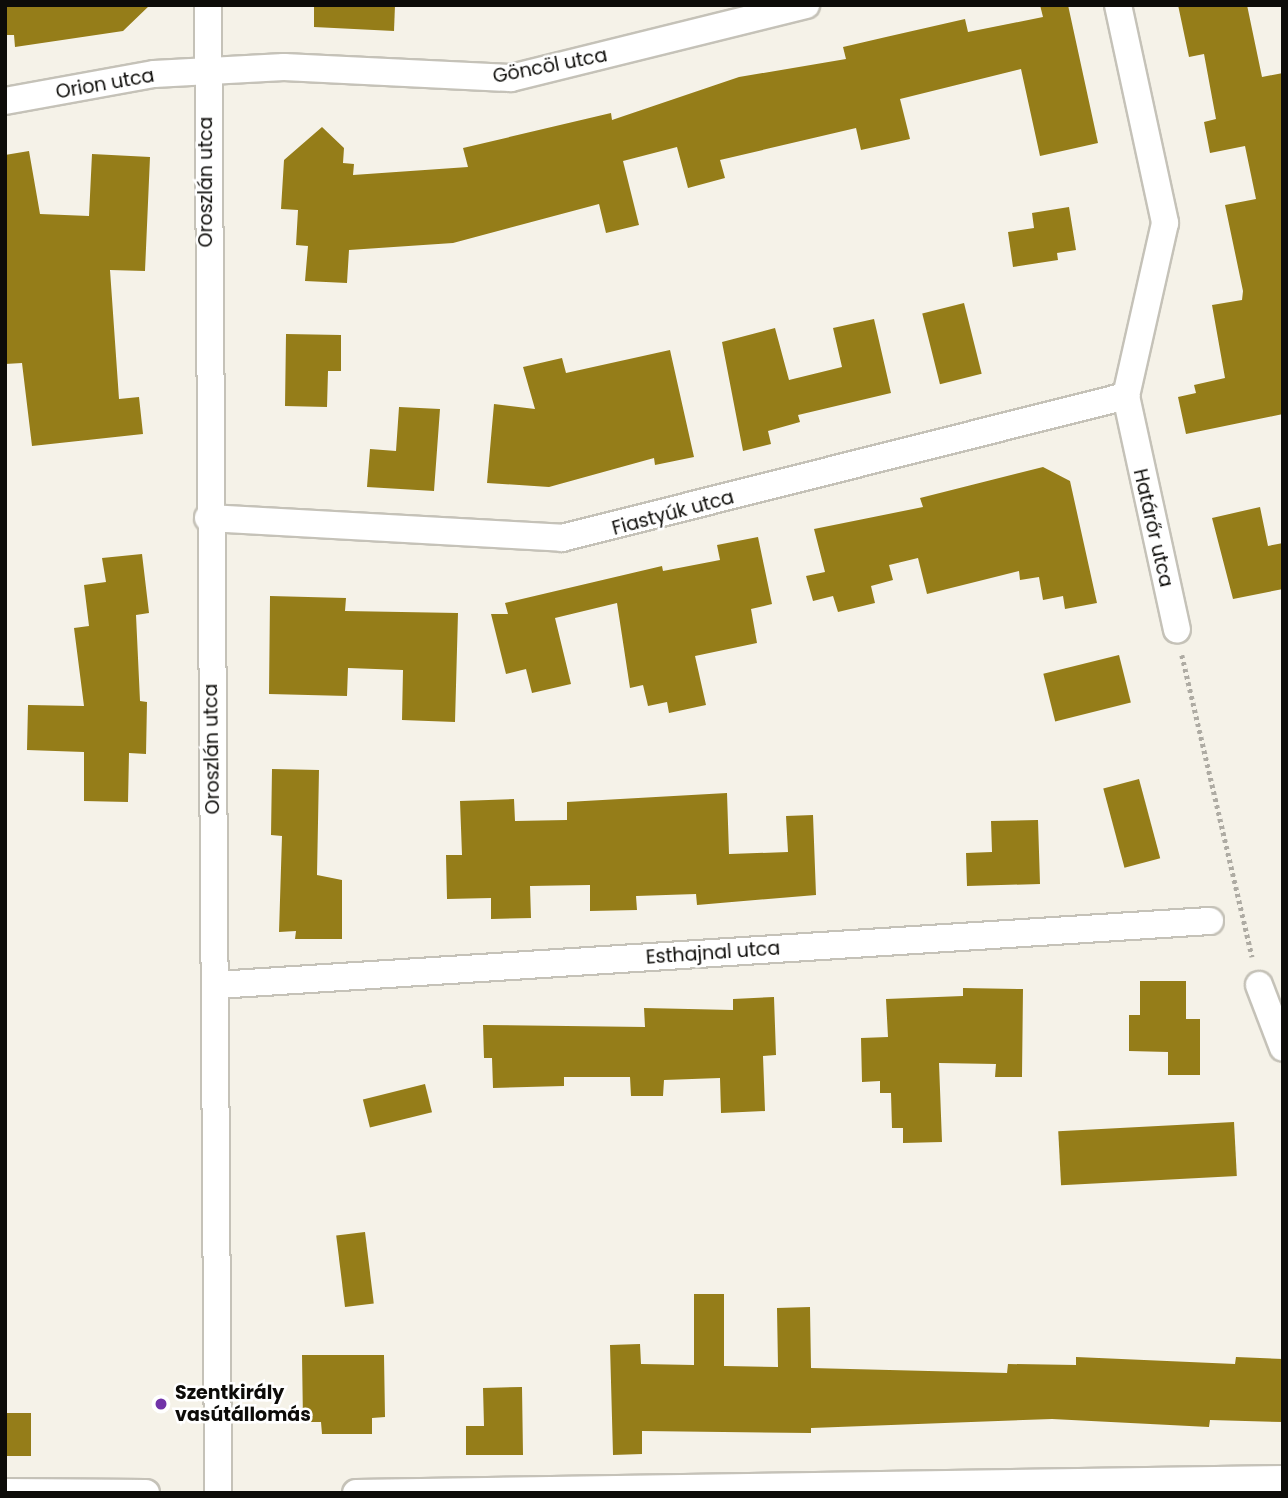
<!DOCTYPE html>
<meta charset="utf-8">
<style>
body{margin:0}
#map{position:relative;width:1288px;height:1498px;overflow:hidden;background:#f5f2e8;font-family:Poppins,sans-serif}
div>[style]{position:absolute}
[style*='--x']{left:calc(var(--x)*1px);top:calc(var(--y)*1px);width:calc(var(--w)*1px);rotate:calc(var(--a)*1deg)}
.building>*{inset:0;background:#957d19;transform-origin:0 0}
.path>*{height:4.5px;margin-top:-2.25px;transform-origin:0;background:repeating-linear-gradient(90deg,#aeaba3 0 3.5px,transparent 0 7px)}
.roads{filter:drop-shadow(2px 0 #c5c2b8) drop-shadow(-2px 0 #c5c2b8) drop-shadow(0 2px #c5c2b8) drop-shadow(0 -2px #c5c2b8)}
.minor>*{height:26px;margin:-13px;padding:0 13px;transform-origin:13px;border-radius:13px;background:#fff}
.dots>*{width:19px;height:19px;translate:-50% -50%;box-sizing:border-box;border:4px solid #fff;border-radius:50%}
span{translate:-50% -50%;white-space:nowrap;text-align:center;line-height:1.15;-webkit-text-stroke:5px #fff;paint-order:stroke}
.street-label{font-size:19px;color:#0d0c09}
.poi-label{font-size:19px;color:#0d0c09;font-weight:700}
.left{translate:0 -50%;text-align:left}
.frame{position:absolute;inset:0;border:7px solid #0d0c09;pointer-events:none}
</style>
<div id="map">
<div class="building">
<div style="clip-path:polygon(5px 5px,150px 5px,123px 31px,15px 47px,14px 35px,5px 35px)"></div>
<div style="clip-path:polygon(314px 5px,395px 5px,394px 31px,314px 27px)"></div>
<div style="clip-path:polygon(1040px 5px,1068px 5px,1098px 143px,1040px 156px,1021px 69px,900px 99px,910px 139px,861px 150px,856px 128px,720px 160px,725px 178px,688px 188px,677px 147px,623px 161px,639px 225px,606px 233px,599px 204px,453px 243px,349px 250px,347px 283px,305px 281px,308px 246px,296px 245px,298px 210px,281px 209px,284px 160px,322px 127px,344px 148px,343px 163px,354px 164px,353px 175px,468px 167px,463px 148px,611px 113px,612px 120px,739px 77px,846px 59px,843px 47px,886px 37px,965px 19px,968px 32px,1043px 17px)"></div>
<div style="clip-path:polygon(1178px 5px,1247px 5px,1262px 77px,1283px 73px,1283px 414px,1186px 434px,1178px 397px,1196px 393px,1194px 385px,1225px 378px,1212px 305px,1242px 300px,1243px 291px,1225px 205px,1256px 199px,1245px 146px,1210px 153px,1204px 122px,1216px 119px,1204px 54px,1189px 57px)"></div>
<div style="clip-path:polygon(29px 151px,40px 214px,89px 216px,92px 154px,150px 157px,145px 271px,110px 270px,119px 399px,139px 397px,143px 434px,32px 446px,22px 363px,5px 364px,5px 155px)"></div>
<div style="clip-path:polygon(1069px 207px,1076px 250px,1057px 253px,1058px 260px,1013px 267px,1008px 232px,1034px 228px,1032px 213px)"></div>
<div style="left:964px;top:303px;width:73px;height:43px;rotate:76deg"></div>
<div style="clip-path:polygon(874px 319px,891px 393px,798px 415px,800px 422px,768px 431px,771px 444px,743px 451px,722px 342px,775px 328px,789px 380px,842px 367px,833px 328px)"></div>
<div style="clip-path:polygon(286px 334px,341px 335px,341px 371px,328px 371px,327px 407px,285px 406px)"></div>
<div style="clip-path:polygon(670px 350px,694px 457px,655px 465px,654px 458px,549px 487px,487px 483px,494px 404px,535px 409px,523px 367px,562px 358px,566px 373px)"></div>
<div style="clip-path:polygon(399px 407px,440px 409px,434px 491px,367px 487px,370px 449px,396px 451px)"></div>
<div style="clip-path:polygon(1043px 467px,1070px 481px,1097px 603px,1065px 609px,1063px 596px,1043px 600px,1039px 577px,1020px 580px,1019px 571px,927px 594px,918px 558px,889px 565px,893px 580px,871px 586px,875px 603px,838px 612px,833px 596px,813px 601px,806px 576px,825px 572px,814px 529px,923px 507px,920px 498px)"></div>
<div style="clip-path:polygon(1260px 507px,1268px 546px,1283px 543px,1283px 589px,1233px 599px,1212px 518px)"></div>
<div style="clip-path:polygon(758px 537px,772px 604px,751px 609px,757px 643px,695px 656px,706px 705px,669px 713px,667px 702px,648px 706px,643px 685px,630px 688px,617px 603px,555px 618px,571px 684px,532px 693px,526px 669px,506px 674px,491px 614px,508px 614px,505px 603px,662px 566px,663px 571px,720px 560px,717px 545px)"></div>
<div style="clip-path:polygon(142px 554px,149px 613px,136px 615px,140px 701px,147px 702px,146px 754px,129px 753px,128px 802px,84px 801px,84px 752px,27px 750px,28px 705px,84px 706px,74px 628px,89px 626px,84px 585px,106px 582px,102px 558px)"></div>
<div style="clip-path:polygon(270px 596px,346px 598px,345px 611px,458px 613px,455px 722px,402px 720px,403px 670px,348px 668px,347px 696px,269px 694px)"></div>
<div style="left:1119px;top:655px;width:49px;height:78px;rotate:76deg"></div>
<div style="clip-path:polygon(272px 769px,319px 770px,317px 875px,342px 880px,342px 939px,295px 939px,296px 931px,279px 932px,282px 836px,271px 835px)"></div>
<div style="left:1139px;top:779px;width:82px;height:37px;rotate:75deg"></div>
<div style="clip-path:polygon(727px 793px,729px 854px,788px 852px,786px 816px,813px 815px,816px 895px,697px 905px,696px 894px,636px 896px,637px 910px,590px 911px,590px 885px,530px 886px,531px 918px,491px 919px,491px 898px,447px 899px,446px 855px,462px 855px,460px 801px,514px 799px,515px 821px,567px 820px,567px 802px)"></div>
<div style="clip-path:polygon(1038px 820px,1040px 884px,967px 886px,966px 853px,992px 852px,991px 821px)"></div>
<div style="clip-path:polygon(1140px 981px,1186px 981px,1186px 1019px,1200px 1019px,1200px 1075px,1168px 1075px,1168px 1052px,1129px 1051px,1129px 1015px,1140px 1015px)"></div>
<div style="clip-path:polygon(963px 988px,1023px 989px,1022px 1077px,995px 1077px,996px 1064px,939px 1063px,942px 1142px,903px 1143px,903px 1128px,892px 1128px,891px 1093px,880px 1093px,880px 1081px,862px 1082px,861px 1038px,888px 1037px,886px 999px,963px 996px)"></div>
<div style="clip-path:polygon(774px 997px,776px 1055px,763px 1056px,765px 1111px,721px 1113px,720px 1078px,664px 1080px,663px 1096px,631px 1096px,630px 1077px,564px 1077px,564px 1086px,493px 1088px,492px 1058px,484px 1058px,483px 1025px,645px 1027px,644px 1008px,733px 1010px,733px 999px)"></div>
<div style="left:425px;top:1084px;width:29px;height:64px;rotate:76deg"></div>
<div style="left:1234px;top:1122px;width:54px;height:176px;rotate:87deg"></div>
<div style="left:365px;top:1232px;width:72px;height:29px;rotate:83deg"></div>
<div style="clip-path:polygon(694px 1294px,724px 1294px,724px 1366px,778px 1367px,777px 1308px,810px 1307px,811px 1368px,1007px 1373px,1008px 1364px,1076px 1365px,1076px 1357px,1235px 1364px,1236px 1357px,1283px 1359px,1283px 1422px,1210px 1420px,1209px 1427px,1052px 1419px,811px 1428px,811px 1433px,642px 1431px,642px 1454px,613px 1455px,610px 1345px,640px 1344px,641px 1364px,694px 1365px)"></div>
<div style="clip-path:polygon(302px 1355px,384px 1355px,385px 1417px,372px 1418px,372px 1434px,322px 1434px,321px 1422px,303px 1422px)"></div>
<div style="clip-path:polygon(522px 1387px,523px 1455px,466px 1455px,466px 1426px,484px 1426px,483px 1388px)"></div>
<div style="left:31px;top:1413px;width:43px;height:26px;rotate:90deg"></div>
</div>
<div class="path">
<div style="--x:1182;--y:655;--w:310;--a:76.9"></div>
</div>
<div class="roads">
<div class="minor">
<div style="--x:208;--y:5;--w:1488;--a:89.61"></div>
<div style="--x:1118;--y:5;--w:223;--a:77.8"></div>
<div style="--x:1165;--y:223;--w:177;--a:102.7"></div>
<div style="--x:1126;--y:396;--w:239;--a:77.7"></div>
<div style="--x:5;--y:101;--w:151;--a:-10.3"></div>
<div style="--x:154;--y:74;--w:130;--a:-3.1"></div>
<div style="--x:284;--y:67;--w:227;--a:2.8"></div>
<div style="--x:511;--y:78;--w:304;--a:-13.9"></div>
<div style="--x:208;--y:518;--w:355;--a:3.2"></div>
<div style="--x:562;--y:538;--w:582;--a:-14.13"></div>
<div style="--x:217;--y:985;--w:995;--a:-3.69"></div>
<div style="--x:1259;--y:985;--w:67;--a:69.1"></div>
<div style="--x:5;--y:1492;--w:141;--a:0.4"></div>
<div style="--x:356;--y:1493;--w:927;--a:-0.87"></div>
</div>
</div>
<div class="dots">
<div style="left:161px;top:1404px;background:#7133a8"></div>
</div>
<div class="street-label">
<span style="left:550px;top:66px;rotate:-11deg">Göncöl utca</span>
<span style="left:105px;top:84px;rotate:-10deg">Orion utca</span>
<span style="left:206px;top:182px;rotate:-90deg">Oroszlán utca</span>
<span style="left:673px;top:513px;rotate:-15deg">Fiastyúk utca</span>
<span style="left:1153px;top:528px;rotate:77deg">Határőr utca</span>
<span style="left:212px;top:749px;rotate:-91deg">Oroszlán utca</span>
<span style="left:713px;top:953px;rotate:-4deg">Esthajnal utca</span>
</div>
<div class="poi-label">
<span class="left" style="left:175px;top:1404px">Szentkirály<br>vasútállomás</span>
</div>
<div class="frame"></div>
</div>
